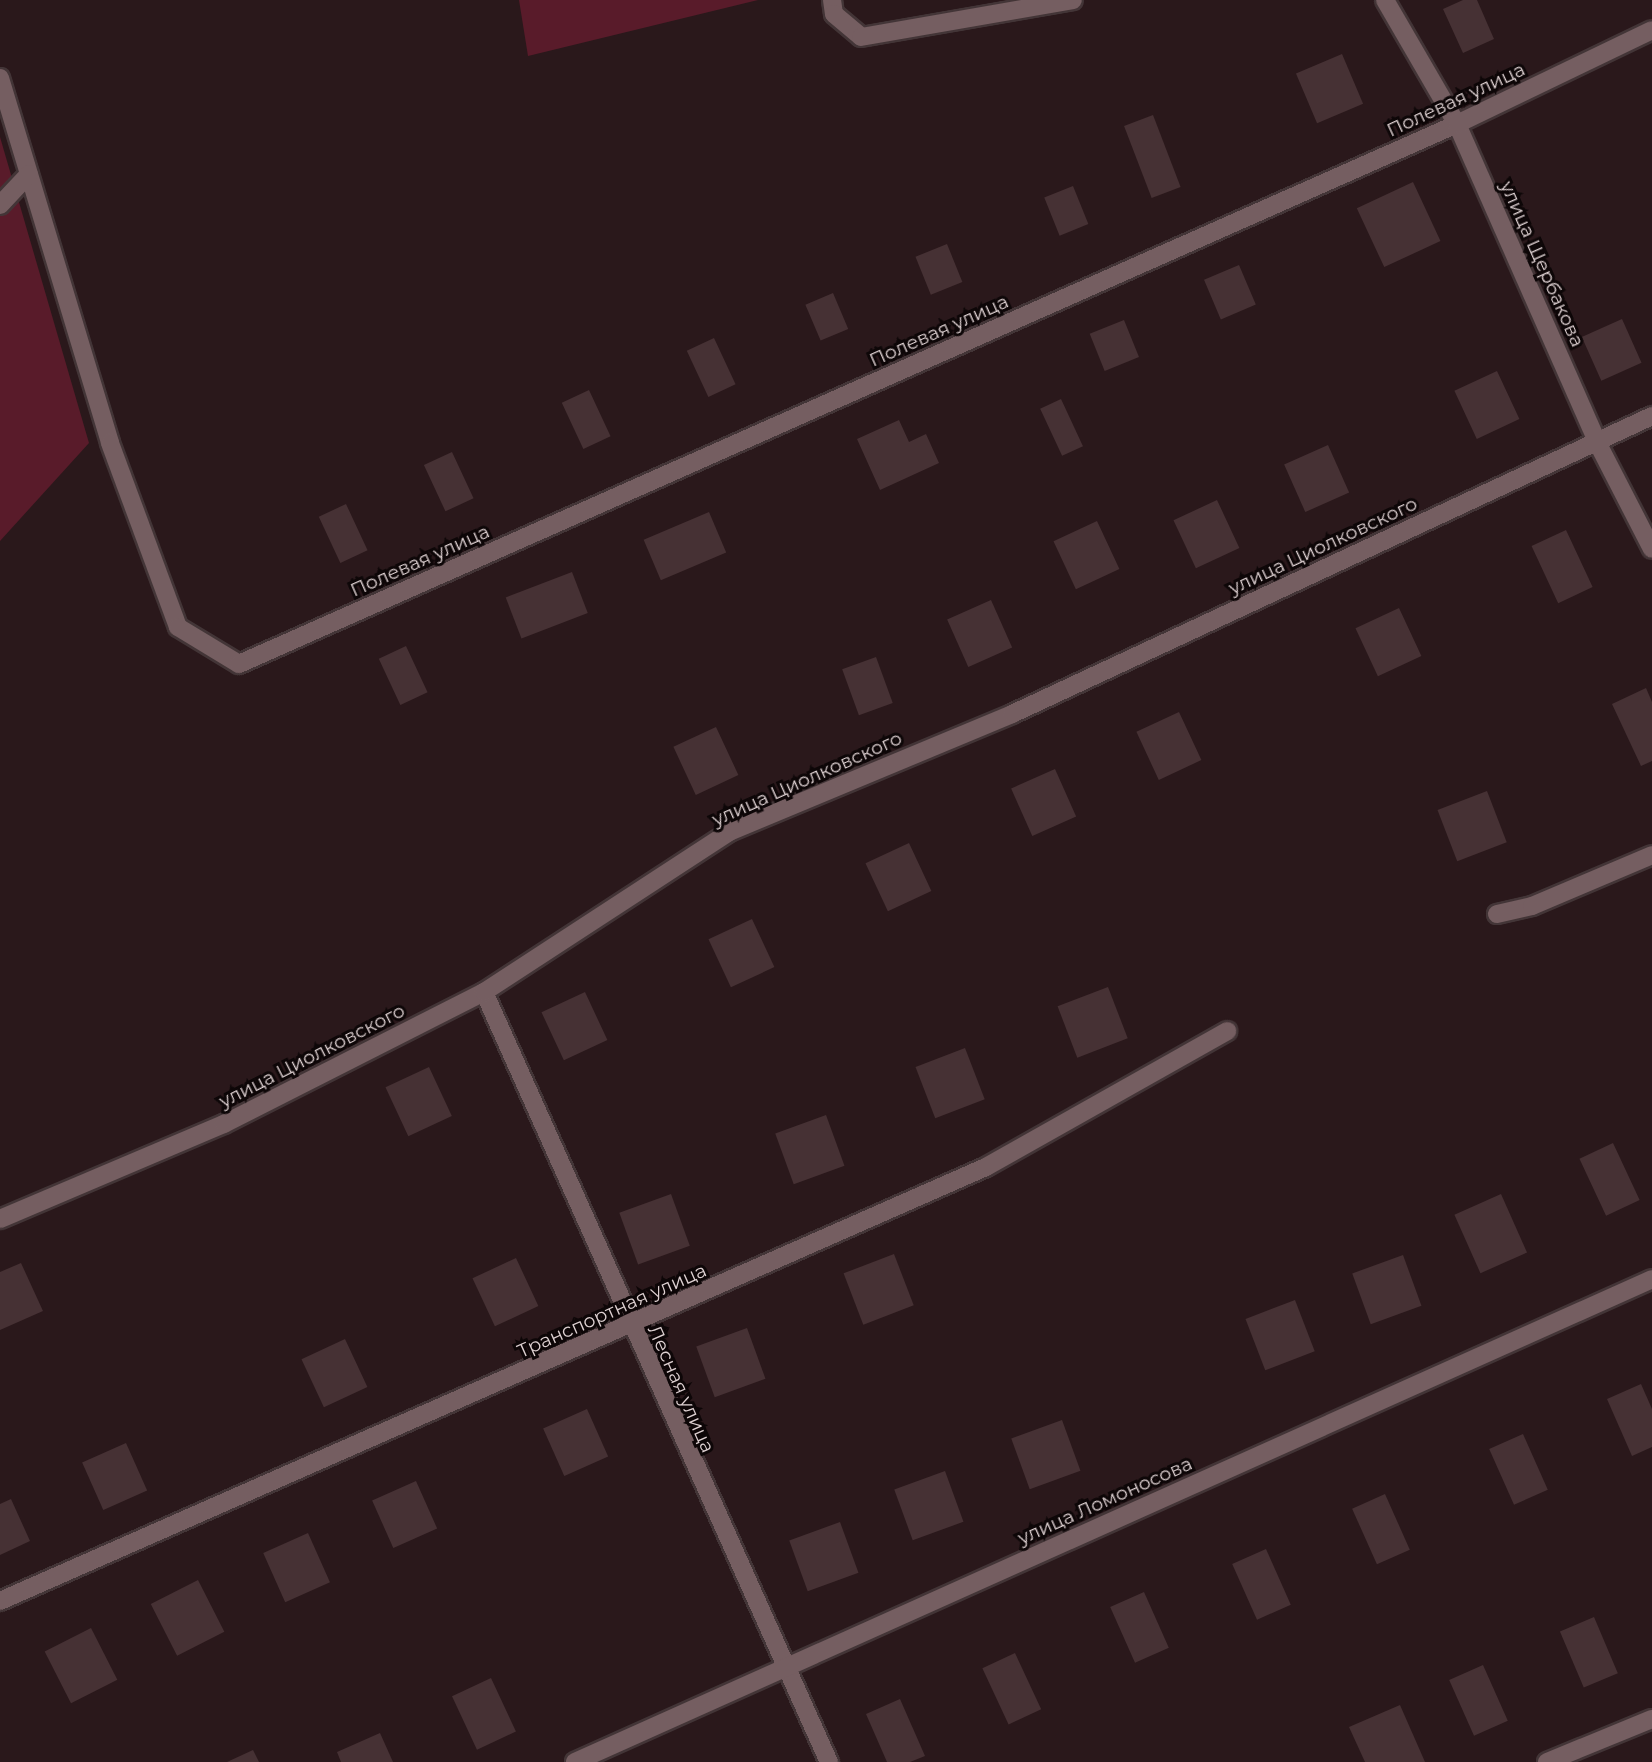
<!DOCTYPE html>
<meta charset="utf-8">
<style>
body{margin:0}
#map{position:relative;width:1652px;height:1762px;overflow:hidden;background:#2a181b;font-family:Montserrat,sans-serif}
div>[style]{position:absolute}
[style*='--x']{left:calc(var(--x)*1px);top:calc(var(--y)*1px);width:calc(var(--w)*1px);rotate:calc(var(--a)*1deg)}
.green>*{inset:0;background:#591b2a}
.building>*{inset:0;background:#463134;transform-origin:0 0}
.roads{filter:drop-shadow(2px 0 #433537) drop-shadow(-2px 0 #433537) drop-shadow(0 2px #433537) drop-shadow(0 -2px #433537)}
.minor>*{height:18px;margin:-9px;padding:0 9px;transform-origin:9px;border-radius:9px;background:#755e61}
span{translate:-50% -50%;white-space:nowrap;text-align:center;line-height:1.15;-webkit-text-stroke:6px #0d0607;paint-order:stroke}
.street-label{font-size:19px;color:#ded1d2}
</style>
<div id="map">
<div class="green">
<div style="clip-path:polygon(519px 0,758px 0,528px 56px)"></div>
<div style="clip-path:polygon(0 137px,89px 443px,0 541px)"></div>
</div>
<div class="building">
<div style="clip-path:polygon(1463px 0,1477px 0,1494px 39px,1463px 53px,1443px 9px)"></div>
<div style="left:1342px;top:54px;width:54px;height:50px;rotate:67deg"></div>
<div style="left:1153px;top:115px;width:77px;height:31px;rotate:69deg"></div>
<div style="left:1413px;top:182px;width:65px;height:62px;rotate:65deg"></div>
<div style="left:1073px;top:186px;width:41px;height:31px;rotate:68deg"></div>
<div style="left:947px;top:244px;width:41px;height:34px;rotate:68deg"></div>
<div style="left:1239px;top:265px;width:43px;height:38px;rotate:67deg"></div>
<div style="left:833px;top:293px;width:39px;height:30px;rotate:67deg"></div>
<div style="left:1622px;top:319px;width:48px;height:44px;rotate:66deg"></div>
<div style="left:1124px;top:320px;width:40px;height:37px;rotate:68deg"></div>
<div style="left:714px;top:338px;width:51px;height:30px;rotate:65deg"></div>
<div style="left:1497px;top:371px;width:53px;height:47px;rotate:65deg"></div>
<div style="left:589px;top:390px;width:51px;height:30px;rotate:65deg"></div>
<div style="left:1061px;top:399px;width:52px;height:23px;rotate:65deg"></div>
<div style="clip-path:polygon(899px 420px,909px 442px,926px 434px,939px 463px,880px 490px,857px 439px)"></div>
<div style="left:1328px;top:445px;width:52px;height:48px;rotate:66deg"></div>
<div style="left:452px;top:452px;width:51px;height:31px;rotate:65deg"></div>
<div style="left:1217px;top:500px;width:53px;height:48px;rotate:65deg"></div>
<div style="left:346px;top:504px;width:51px;height:30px;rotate:65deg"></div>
<div style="left:709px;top:512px;width:44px;height:71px;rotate:67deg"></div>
<div style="left:1097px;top:521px;width:53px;height:48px;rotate:65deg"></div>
<div style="left:1566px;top:530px;width:63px;height:38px;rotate:65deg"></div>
<div style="left:572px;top:572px;width:44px;height:71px;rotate:69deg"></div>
<div style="left:991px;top:600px;width:52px;height:48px;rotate:66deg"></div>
<div style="left:1399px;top:608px;width:53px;height:48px;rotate:65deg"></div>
<div style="left:406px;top:646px;width:51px;height:30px;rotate:65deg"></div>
<div style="left:876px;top:657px;width:49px;height:36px;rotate:70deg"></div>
<div style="clip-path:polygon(1646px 688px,1652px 702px,1652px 761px,1641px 766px,1612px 704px)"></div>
<div style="left:1179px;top:712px;width:53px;height:47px;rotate:65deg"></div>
<div style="left:716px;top:727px;width:53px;height:47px;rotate:65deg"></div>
<div style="left:1055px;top:769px;width:52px;height:48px;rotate:66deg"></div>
<div style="left:1487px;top:791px;width:55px;height:53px;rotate:69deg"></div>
<div style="left:909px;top:843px;width:53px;height:48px;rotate:65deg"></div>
<div style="left:752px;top:919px;width:53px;height:48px;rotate:65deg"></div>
<div style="left:1108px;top:987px;width:55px;height:54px;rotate:69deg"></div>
<div style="left:585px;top:992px;width:53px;height:48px;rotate:65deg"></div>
<div style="left:965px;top:1048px;width:55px;height:53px;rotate:69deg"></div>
<div style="left:429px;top:1067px;width:54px;height:48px;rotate:65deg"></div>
<div style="left:826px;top:1115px;width:54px;height:54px;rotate:70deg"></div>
<div style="left:1613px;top:1143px;width:63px;height:37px;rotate:65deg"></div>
<div style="left:671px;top:1194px;width:55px;height:55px;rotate:70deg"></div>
<div style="left:1501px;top:1194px;width:64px;height:51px;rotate:66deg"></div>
<div style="left:894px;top:1254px;width:55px;height:54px;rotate:69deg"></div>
<div style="left:1403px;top:1255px;width:54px;height:54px;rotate:70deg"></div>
<div style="left:516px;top:1258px;width:53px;height:48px;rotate:65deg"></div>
<div style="clip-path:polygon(21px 1263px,43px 1311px,0 1330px,0 1272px)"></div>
<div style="left:1295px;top:1300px;width:55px;height:53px;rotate:69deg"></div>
<div style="left:747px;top:1328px;width:54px;height:54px;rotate:70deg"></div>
<div style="left:345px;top:1339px;width:53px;height:48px;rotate:65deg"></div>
<div style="clip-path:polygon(1641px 1384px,1652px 1409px,1652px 1447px,1632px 1456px,1607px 1399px)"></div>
<div style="left:587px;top:1409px;width:52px;height:48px;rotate:66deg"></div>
<div style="left:1062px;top:1420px;width:54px;height:54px;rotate:70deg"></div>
<div style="left:1523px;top:1434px;width:61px;height:37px;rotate:66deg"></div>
<div style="left:126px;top:1443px;width:52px;height:48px;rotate:66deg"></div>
<div style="left:945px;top:1471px;width:54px;height:54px;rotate:70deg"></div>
<div style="left:416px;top:1481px;width:52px;height:48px;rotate:66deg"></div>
<div style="left:1385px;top:1494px;width:61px;height:36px;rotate:66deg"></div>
<div style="clip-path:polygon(11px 1499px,30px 1541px,0 1555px,0 1504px)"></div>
<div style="left:840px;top:1522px;width:54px;height:54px;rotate:70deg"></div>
<div style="left:308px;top:1533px;width:54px;height:49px;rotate:66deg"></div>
<div style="left:1266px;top:1549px;width:61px;height:37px;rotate:66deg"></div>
<div style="left:198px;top:1580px;width:58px;height:53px;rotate:63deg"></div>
<div style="left:1144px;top:1592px;width:61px;height:37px;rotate:66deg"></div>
<div style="left:1594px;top:1617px;width:61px;height:37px;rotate:67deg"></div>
<div style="left:91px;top:1628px;width:58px;height:52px;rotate:63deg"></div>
<div style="left:1015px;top:1653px;width:62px;height:36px;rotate:65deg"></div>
<div style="left:1483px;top:1665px;width:61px;height:37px;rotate:66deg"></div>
<div style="left:491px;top:1678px;width:59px;height:43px;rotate:65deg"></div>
<div style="clip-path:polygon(900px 1699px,925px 1756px,910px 1762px,887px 1762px,866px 1714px)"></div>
<div style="clip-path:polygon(1400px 1705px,1425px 1762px,1365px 1762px,1349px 1727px)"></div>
<div style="clip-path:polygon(380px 1733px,393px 1762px,341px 1762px,337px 1752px)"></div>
<div style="clip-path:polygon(253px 1750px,259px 1762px,227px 1762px)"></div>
</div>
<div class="roads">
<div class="minor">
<div style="--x:832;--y:0;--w:14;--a:82"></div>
<div style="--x:834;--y:14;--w:35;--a:40"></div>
<div style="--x:861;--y:37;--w:215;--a:-9.9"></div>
<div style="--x:1385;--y:0;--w:143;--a:59.9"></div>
<div style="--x:1457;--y:124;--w:347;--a:66.2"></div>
<div style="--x:1597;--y:442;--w:120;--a:62.8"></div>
<div style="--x:0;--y:78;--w:381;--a:73.2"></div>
<div style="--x:110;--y:443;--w:196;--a:69.7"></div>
<div style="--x:178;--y:627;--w:71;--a:31.2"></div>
<div style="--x:239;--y:664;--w:1332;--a:-23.91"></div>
<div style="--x:1457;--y:124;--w:216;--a:-25.7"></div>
<div style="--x:0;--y:205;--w:42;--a:-46.9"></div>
<div style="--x:1497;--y:914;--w:36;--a:-13"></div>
<div style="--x:1532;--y:906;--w:130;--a:-23"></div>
<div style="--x:484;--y:992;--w:844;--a:65.87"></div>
<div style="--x:0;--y:1219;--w:243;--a:-23"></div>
<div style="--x:224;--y:1124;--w:292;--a:-26.9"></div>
<div style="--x:484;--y:992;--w:293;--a:-33.1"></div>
<div style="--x:729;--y:832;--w:307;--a:-22.6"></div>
<div style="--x:1012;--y:714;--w:706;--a:-24.97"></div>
<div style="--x:0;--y:1601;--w:1077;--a:-23.76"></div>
<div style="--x:986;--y:1167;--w:277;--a:-29.4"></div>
<div style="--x:575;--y:1762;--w:1180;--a:-24.15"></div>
<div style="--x:1547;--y:1762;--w:113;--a:-22.3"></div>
</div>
</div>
<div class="street-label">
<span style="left:1456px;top:100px;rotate:-25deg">Полевая улица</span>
<span style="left:1542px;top:264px;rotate:66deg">улица Щербакова</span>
<span style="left:939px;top:331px;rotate:-24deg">Полевая улица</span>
<span style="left:1323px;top:546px;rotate:-25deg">улица Циолковского</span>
<span style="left:420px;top:561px;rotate:-24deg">Полевая улица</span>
<span style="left:807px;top:779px;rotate:-24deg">улица Циолковского</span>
<span style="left:312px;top:1056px;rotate:-27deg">улица Циолковского</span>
<span style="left:612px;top:1311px;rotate:-24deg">Транспортная улица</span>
<span style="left:681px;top:1389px;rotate:66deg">Лесная улица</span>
<span style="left:1105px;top:1501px;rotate:-24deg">улица Ломоносова</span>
</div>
</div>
